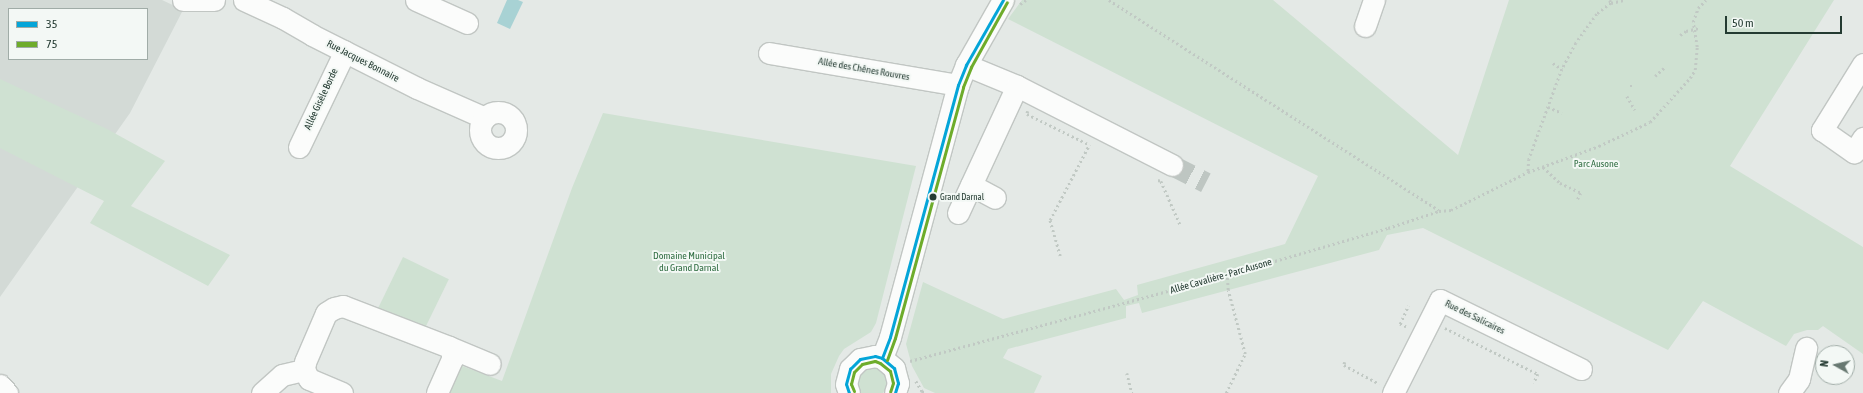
<!DOCTYPE html>
<meta charset="utf-8">
<style>
body{margin:0}
#map{position:relative;width:1863px;height:393px;overflow:hidden;background:#e4e9e6;font-family:"Asap Condensed",sans-serif}
div>[style]{position:absolute}
[style*='--x']{left:calc(var(--x)*1px);top:calc(var(--y)*1px);width:calc(var(--w)*1px);rotate:calc(var(--a)*1deg)}
.built>*{inset:0;background:#d3dad6}
.green>*{inset:0;background:#cfe1d2;transform-origin:0 0}
.water>*{inset:0;background:#a8d2d4}
.minor-tunnel>*{height:21px;margin-top:-10.5px;transform-origin:0;background:repeating-linear-gradient(90deg,#bec6c2 0 21px,transparent 0 31px)}
.path>*{height:2.5px;margin-top:-1.25px;transform-origin:0;background:repeating-linear-gradient(90deg,#c1c9c4 0 2px,transparent 0 5px)}
.roads{filter:drop-shadow(1px 0 #c1c6c3) drop-shadow(-1px 0 #c1c6c3) drop-shadow(0 1px #c1c6c3) drop-shadow(0 -1px #c1c6c3)}
.minor>*{height:21px;margin:-10.5px;padding:0 10.5px;transform-origin:10.5px;border-radius:10.5px;background:#fbfcfb}
.minor>.ring{margin:-10.5px;padding:0;box-sizing:content-box;background:none;border:21px solid #fbfcfb;border-radius:50%}
.bus-1>*{height:3px;margin:-1.5px;padding:0 1.5px;transform-origin:1.5px;border-radius:1.5px;background:#04a5d8}
.bus-2>*{height:3px;margin:-1.5px;padding:0 1.5px;transform-origin:1.5px;border-radius:1.5px;background:#6eac2b}
.dots>*{width:11px;height:11px;translate:-50% -50%;box-sizing:border-box;border:2px solid #f3f8f5;border-radius:50%}
span{translate:-50% -50%;white-space:nowrap;text-align:center;line-height:1.15;-webkit-text-stroke:4px #f3f8f5;paint-order:stroke}
.bus-label{font-size:9px;color:#243b32}
.left{translate:0 -50%;text-align:left}
.street-label{font-size:10px;color:#243b32}
.park-label{font-size:10px;color:#316e43}
.legend{position:absolute;left:8px;top:8px;width:140px;height:52px;box-sizing:border-box;background:#f3f8f5;border:1px solid #a0aca7;margin:0;padding:5px 7px;list-style:none;font-size:12px;color:#243b32}
.legend li{display:flex;align-items:center;gap:8px;height:20px}
.legend b{width:20px;border:1px solid #a0aca7}
.north{position:absolute;left:1815px;top:345px;width:40px;height:40px;box-sizing:border-box;background:#f3f8f5;border:1px solid #a0aca7;border-radius:50%;rotate:278deg;font-size:11px;font-weight:700;line-height:16px;text-align:center;color:#243b32}
.north::after{content:'';display:block;margin:auto;width:14px;height:18px;background:#677871;clip-path:polygon(50% 0,100% 100%,50% 72%,0 100%)}
.scale{position:absolute;left:1725px;top:16px;width:117px;height:18px;box-sizing:border-box;border:2px solid #243b32;border-top:0;padding-left:5px;font-size:12px;line-height:14px;white-space:nowrap;color:#243b32;-webkit-text-stroke:3px #f3f8f5;paint-order:stroke}
</style>
<div id="map">
<div class="built">
<div style="clip-path:polygon(evenodd,0 0,162px 0,183px 10px,130px 113px,0 297px,0 0,9px 9px,147px 9px,147px 59px,9px 59px,9px 9px)"></div>
</div>
<div class="green">
<div style="clip-path:polygon(1022px 0,1273px 0,1458px 155px,1509px 0,1834px 0,1730px 166px,1863px 247px,1863px 354px,1823px 326px,1818px 330px,1807px 330px,1794px 334px,1786px 346px,1703px 301px,1668px 350px,1423px 228px,1387px 235px,1379px 250px,1142px 313px,1139px 303px,1126px 306px,1126px 318px,1008px 349px,1003px 358px,1042px 376px,1034px 393px,935px 393px,924px 388px,912px 366px,906px 344px,923px 282px,1003px 319px,1116px 289px,1124px 300px,1138px 295px,1137px 285px,1285px 244px,1318px 176px,1008px 19px)"></div>
<div style="clip-path:polygon(0 79px,107px 129px,165px 161px,131px 206px,230px 255px,208px 286px,90px 223px,104px 201px,0 148px)"></div>
<div style="clip-path:polygon(603px 113px,916px 166px,876px 323px,871px 332px,844px 349px,839px 356px,831px 374px,831px 393px,445px 393px,457px 364px,502px 381px,572px 188px)"></div>
<div style="left:403px;top:257px;width:51px;height:60px;rotate:26deg"></div>
<div style="clip-path:polygon(875px 367px,880px 368px,886px 376px,887px 387px,883px 393px,861px 393px,857px 386px,857px 376px,865px 368px)"></div>
</div>
<div class="water">
<div style="clip-path:polygon(507px 0,518px 0,523px 2px,510px 29px,497px 23px)"></div>
</div>
<div class="minor-tunnel">
<div style="--x:1172;--y:165;--w:38;--a:27"></div>
</div>
<div class="path">
<div style="--x:1109;--y:0;--w:391;--a:32.5"></div>
<div style="--x:1610;--y:0;--w:3;--a:72"></div>
<div style="--x:1611;--y:3;--w:13;--a:-13"></div>
<div style="--x:1611;--y:3;--w:18;--a:142"></div>
<div style="--x:1597;--y:14;--w:36;--a:126"></div>
<div style="--x:1576;--y:43;--w:30;--a:118"></div>
<div style="--x:1562;--y:69;--w:96;--a:110.1"></div>
<div style="--x:1529;--y:159;--w:13;--a:94"></div>
<div style="--x:1528;--y:172;--w:76;--a:-20.1"></div>
<div style="--x:1599;--y:146;--w:56;--a:-25.2"></div>
<div style="--x:1650;--y:122;--w:59;--a:-47.7"></div>
<div style="--x:1690;--y:78;--w:9;--a:-58"></div>
<div style="--x:1695;--y:70;--w:23;--a:-85"></div>
<div style="--x:1697;--y:47;--w:25;--a:-99"></div>
<div style="--x:1693;--y:22;--w:15;--a:-70"></div>
<div style="--x:1698;--y:8;--w:11;--a:-45"></div>
<div style="--x:1020;--y:4;--w:7;--a:-34"></div>
<div style="--x:1680;--y:35;--w:7;--a:-34"></div>
<div style="--x:1686;--y:31;--w:13;--a:-13"></div>
<div style="--x:1553;--y:63;--w:11;--a:34"></div>
<div style="--x:1655;--y:76;--w:12;--a:-42"></div>
<div style="--x:1630;--y:86;--w:2;--a:0"></div>
<div style="--x:1627;--y:96;--w:16;--a:60"></div>
<div style="--x:1548;--y:107;--w:15;--a:23"></div>
<div style="--x:1028;--y:111;--w:3;--a:108"></div>
<div style="--x:1027;--y:114;--w:68;--a:26.2"></div>
<div style="--x:1543;--y:167;--w:23;--a:43"></div>
<div style="--x:1560;--y:183;--w:23;--a:25"></div>
<div style="--x:1581;--y:193;--w:7;--a:117"></div>
<div style="--x:1158;--y:180;--w:3;--a:18"></div>
<div style="--x:1161;--y:181;--w:47;--a:66.2"></div>
<div style="--x:1060;--y:256;--w:37;--a:-106"></div>
<div style="--x:1050;--y:220;--w:85;--a:-62.5"></div>
<div style="--x:1406;--y:327;--w:7;--a:-153"></div>
<div style="--x:1400;--y:324;--w:20;--a:-66"></div>
<div style="--x:1445;--y:328;--w:104;--a:26.3"></div>
<div style="--x:1538;--y:374;--w:10;--a:114"></div>
<div style="--x:910;--y:361;--w:328;--a:-15.2"></div>
<div style="--x:1227;--y:275;--w:168;--a:-16.3"></div>
<div style="--x:1388;--y:228;--w:54;--a:-18.4"></div>
<div style="--x:1439;--y:211;--w:12;--a:-5"></div>
<div style="--x:1451;--y:210;--w:86;--a:-26.3"></div>
<div style="--x:1345;--y:362;--w:3;--a:108"></div>
<div style="--x:1344;--y:365;--w:40;--a:28"></div>
<div style="--x:1127;--y:373;--w:21;--a:76"></div>
<div style="--x:916;--y:381;--w:12;--a:59"></div>
<div style="--x:922;--y:391;--w:4;--a:34"></div>
<div style="--x:1226;--y:393;--w:43;--a:-64"></div>
<div style="--x:1245;--y:354;--w:66;--a:-104.9"></div>
<div style="--x:1228;--y:290;--w:15;--a:-94"></div>
</div>
<div class="roads">
<div class="minor">
<div style="--x:183;--y:0;--w:31;--a:0"></div>
<div style="--x:244;--y:0;--w:43;--a:24.8"></div>
<div style="--x:283;--y:18;--w:34;--a:30"></div>
<div style="--x:312;--y:35;--w:118;--a:26.8"></div>
<div style="--x:417;--y:88;--w:74;--a:23.8"></div>
<div style="--x:416;--y:0;--w:56;--a:24.3"></div>
<div style="--x:1365;--y:26;--w:28;--a:-71"></div>
<div style="--x:769;--y:53;--w:192;--a:9.6"></div>
<div style="--x:1863;--y:64;--w:78;--a:121.8"></div>
<div style="--x:1822;--y:130;--w:39;--a:35"></div>
<div style="--x:1854;--y:152;--w:17;--a:-57"></div>
<div style="--x:966;--y:65;--w:55;--a:22.4"></div>
<div style="--x:1017;--y:86;--w:174;--a:27"></div>
<div class="ring" style="left:480px;top:112px;width:15px;height:15px"></div>
<div style="--x:299;--y:147;--w:106;--a:-64.4"></div>
<div style="--x:971;--y:185;--w:27;--a:28"></div>
<div style="--x:958;--y:213;--w:140;--a:-65.1"></div>
<div style="--x:449;--y:347;--w:44;--a:22.5"></div>
<div style="--x:882;--y:358;--w:22;--a:-69"></div>
<div style="--x:890;--y:337;--w:261;--a:-74.9"></div>
<div style="--x:958;--y:85;--w:22;--a:-68"></div>
<div style="--x:966;--y:65;--w:75;--a:-60.4"></div>
<div style="--x:0;--y:385;--w:11;--a:49"></div>
<div style="--x:262;--y:393;--w:27;--a:-42"></div>
<div style="--x:282;--y:375;--w:23;--a:-13"></div>
<div style="--x:342;--y:393;--w:36;--a:-157"></div>
<div style="--x:309;--y:379;--w:10;--a:-119"></div>
<div style="--x:304;--y:370;--w:8;--a:-83"></div>
<div style="--x:305;--y:362;--w:53;--a:-66.8"></div>
<div style="--x:326;--y:313;--w:9;--a:-32"></div>
<div style="--x:334;--y:308;--w:9;--a:-13"></div>
<div style="--x:343;--y:306;--w:114;--a:21.1"></div>
<div style="--x:449;--y:347;--w:6;--a:59"></div>
<div style="--x:452;--y:352;--w:7;--a:90"></div>
<div style="--x:452;--y:359;--w:37;--a:114"></div>
<div style="--x:849;--y:393;--w:9;--a:-108"></div>
<div style="--x:846;--y:384;--w:16;--a:-75"></div>
<div style="--x:850;--y:369;--w:14;--a:-45"></div>
<div style="--x:860;--y:359;--w:15;--a:-11"></div>
<div style="--x:875;--y:356;--w:7;--a:16"></div>
<div style="--x:882;--y:358;--w:16;--a:40"></div>
<div style="--x:894;--y:368;--w:16;--a:75"></div>
<div style="--x:898;--y:383;--w:10;--a:107"></div>
<div style="--x:1393;--y:393;--w:104;--a:-63.2"></div>
<div style="--x:1440;--y:300;--w:157;--a:26.1"></div>
<div style="--x:1789;--y:393;--w:17;--a:-54"></div>
<div style="--x:1799;--y:379;--w:32;--a:-77"></div>
</div>
</div>
<div class="bus-1">
<div style="--x:882;--y:358;--w:22;--a:-69"></div>
<div style="--x:890;--y:337;--w:261;--a:-74.9"></div>
<div style="--x:958;--y:85;--w:22;--a:-68"></div>
<div style="--x:966;--y:65;--w:75;--a:-60.4"></div>
<div style="--x:849;--y:393;--w:9;--a:-108"></div>
<div style="--x:846;--y:384;--w:16;--a:-75"></div>
<div style="--x:850;--y:369;--w:14;--a:-45"></div>
<div style="--x:860;--y:359;--w:15;--a:-11"></div>
<div style="--x:875;--y:356;--w:7;--a:16"></div>
<div style="--x:882;--y:358;--w:16;--a:40"></div>
<div style="--x:894;--y:368;--w:16;--a:75"></div>
<div style="--x:898;--y:383;--w:10;--a:107"></div>
</div>
<div class="bus-2">
<div style="--x:887;--y:360;--w:23;--a:-70"></div>
<div style="--x:895;--y:338;--w:260;--a:-74.8"></div>
<div style="--x:963;--y:87;--w:22;--a:-68"></div>
<div style="--x:971;--y:67;--w:74;--a:-61"></div>
<div style="--x:854;--y:391;--w:8;--a:-113"></div>
<div style="--x:851;--y:384;--w:12;--a:-76"></div>
<div style="--x:854;--y:372;--w:11;--a:-45"></div>
<div style="--x:862;--y:364;--w:13;--a:-13"></div>
<div style="--x:875;--y:361;--w:5;--a:22"></div>
<div style="--x:880;--y:363;--w:13;--a:39"></div>
<div style="--x:890;--y:371;--w:12;--a:76"></div>
<div style="--x:893;--y:383;--w:9;--a:108"></div>
</div>
<div class="dots">
<div style="left:933px;top:197px;background:#243b32"></div>
</div>
<div class="bus-label">
<span class="left" style="left:940px;top:197px">Grand Darnal</span>
</div>
<div class="street-label">
<span style="left:363px;top:61px;rotate:27deg">Rue Jacques Bonnaire</span>
<span style="left:864px;top:69px;rotate:10deg">Allée des Chênes Rouvres</span>
<span style="left:321px;top:99px;rotate:-65deg">Allée Gisèle Borde</span>
<span style="left:1221px;top:276px;rotate:-16deg">Allée Cavalière - Parc Ausone</span>
<span style="left:1475px;top:317px;rotate:26deg">Rue des Salicaires</span>
</div>
<div class="park-label">
<span style="left:1596px;top:164px">Parc Ausone</span>
<span style="left:689px;top:261px">Domaine Municipal<br>du Grand Darnal</span>
</div>
<ul class="legend">
<li><b style="height:5px;background:#04a5d8"></b>35</li>
<li><b style="height:5px;background:#6eac2b"></b>75</li>
</ul>
<div class="north">N</div>
<div class="scale">50 m</div>
</div>
